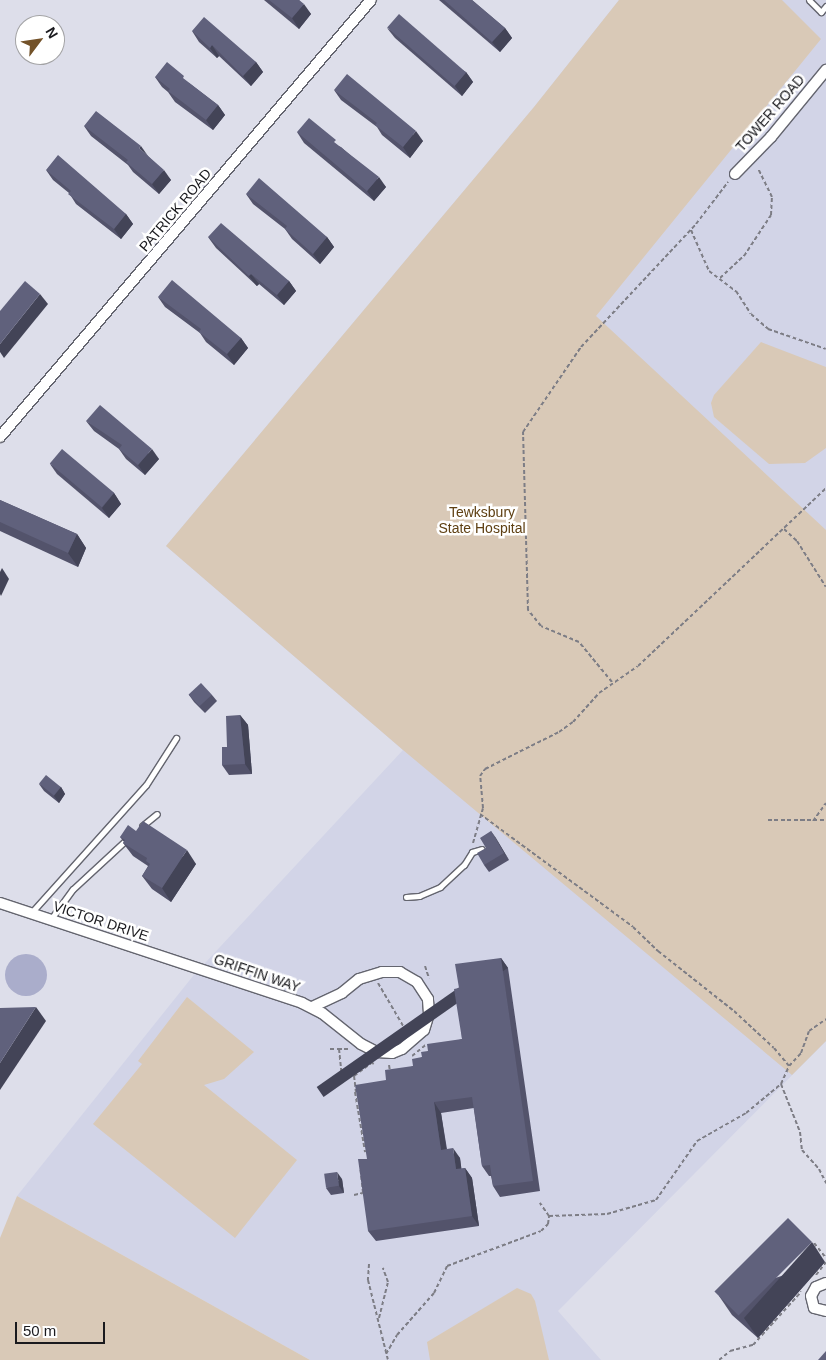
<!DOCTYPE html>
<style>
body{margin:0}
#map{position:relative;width:826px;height:1360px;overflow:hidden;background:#dddeea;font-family:Arial,sans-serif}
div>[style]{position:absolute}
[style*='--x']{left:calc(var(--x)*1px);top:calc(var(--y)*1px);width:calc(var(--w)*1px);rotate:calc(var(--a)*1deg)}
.built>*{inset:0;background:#d2d4e7}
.green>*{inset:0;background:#d9c9b7}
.water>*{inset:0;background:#aaadcb}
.round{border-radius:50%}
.path>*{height:2px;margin-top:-1px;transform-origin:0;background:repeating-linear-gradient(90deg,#7d7d85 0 4px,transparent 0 6.5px)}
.roads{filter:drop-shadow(1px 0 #64656f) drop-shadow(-1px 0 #64656f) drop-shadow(0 1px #64656f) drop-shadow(0 -1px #64656f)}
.service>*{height:5px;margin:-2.5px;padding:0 2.5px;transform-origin:2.5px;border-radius:2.5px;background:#fff}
.minor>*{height:10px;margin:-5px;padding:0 5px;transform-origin:5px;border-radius:5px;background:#fff}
.wall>*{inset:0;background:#53536b}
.shaded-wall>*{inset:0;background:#434457;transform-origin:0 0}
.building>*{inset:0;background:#60617c;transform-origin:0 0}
span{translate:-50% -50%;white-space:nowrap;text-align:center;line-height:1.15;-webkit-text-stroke:5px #fff;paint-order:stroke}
.street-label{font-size:14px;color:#1a1a1e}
.park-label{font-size:14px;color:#5f4013}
.north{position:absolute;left:15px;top:15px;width:50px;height:50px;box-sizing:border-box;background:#fff;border:1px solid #a3a3a5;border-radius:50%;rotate:59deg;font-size:14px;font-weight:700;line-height:20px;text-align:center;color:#1a1a1e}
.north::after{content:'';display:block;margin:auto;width:18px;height:22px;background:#735229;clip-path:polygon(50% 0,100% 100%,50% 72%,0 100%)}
.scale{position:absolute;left:15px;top:1322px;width:90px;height:22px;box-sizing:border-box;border:2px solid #1a1a1e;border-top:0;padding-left:6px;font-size:15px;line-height:18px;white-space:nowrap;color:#1a1a1e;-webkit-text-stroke:4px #fff;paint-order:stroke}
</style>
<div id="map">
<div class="built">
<div style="clip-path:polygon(619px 0,826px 0,826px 1041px,558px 1311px,601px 1360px,310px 1360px,17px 1196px,193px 976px,403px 750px,166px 546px,534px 107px)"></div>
</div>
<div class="green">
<div style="clip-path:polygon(619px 0,782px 0,821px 39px,596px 316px,826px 530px,826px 1041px,792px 1075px,403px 750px,166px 546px,534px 107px)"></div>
<div style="clip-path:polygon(761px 342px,826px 367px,826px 448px,805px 463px,769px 464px,714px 417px,711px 403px,714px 395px)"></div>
<div style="clip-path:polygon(187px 997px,254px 1052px,224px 1079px,204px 1085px,297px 1160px,235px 1238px,93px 1124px,142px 1064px,138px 1061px)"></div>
<div style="clip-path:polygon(17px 1196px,310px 1360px,0 1360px,0 1238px)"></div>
<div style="clip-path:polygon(517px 1288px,531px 1294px,535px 1301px,549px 1360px,430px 1360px,427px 1342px)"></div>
</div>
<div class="water">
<div class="round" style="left:5px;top:954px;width:42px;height:42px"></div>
</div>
<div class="path">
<div style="--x:691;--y:230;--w:45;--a:66.3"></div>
<div style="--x:709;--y:271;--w:34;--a:37"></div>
<div style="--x:736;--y:291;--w:27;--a:57"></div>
<div style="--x:751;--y:314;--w:23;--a:41"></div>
<div style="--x:768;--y:329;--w:61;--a:19"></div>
<div style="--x:720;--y:278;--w:33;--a:-43"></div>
<div style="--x:744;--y:256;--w:49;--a:-56.6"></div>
<div style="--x:771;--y:215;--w:18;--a:-87"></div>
<div style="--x:772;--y:197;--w:32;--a:-116"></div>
<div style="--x:784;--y:529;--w:18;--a:43"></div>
<div style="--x:797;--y:541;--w:54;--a:57.8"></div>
<div style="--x:612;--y:682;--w:52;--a:-129.5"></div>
<div style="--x:579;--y:642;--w:41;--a:-157.2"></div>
<div style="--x:541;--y:626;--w:21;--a:-129"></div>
<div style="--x:528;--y:610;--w:178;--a:-91.6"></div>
<div style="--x:523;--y:432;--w:103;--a:-55.7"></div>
<div style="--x:581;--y:347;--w:168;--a:-46.9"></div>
<div style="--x:696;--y:224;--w:53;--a:-52.7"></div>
<div style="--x:480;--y:814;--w:190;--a:36.4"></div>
<div style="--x:633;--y:927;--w:35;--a:44"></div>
<div style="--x:658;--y:951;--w:97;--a:38.3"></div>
<div style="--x:734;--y:1011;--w:54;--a:42.8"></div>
<div style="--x:774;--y:1048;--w:23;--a:50"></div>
<div style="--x:768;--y:820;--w:58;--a:0"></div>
<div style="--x:813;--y:821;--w:22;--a:-54"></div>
<div style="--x:473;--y:843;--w:36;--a:-74"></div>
<div style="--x:483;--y:808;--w:32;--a:-95"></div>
<div style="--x:480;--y:776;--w:9;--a:-54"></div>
<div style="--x:485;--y:769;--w:83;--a:-26.6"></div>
<div style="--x:559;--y:732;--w:17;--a:-36"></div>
<div style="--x:573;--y:722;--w:39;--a:-48"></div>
<div style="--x:599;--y:693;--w:47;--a:-34.7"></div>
<div style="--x:638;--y:666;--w:259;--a:-43.4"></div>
<div style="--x:425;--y:966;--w:13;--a:72"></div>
<div style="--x:378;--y:983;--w:56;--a:59.7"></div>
<div style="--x:330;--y:1049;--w:9;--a:0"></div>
<div style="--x:348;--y:1049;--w:9;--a:180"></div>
<div style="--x:339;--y:1049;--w:27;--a:84"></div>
<div style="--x:342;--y:1076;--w:12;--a:0"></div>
<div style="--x:354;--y:1076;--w:21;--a:-37"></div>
<div style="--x:412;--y:1056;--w:19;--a:-39"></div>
<div style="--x:365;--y:1059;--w:10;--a:29"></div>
<div style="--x:389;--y:1065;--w:6;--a:81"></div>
<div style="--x:354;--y:1076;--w:16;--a:83"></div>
<div style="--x:781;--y:1084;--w:52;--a:68.4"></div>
<div style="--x:800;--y:1132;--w:18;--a:84"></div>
<div style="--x:802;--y:1150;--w:25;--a:48"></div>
<div style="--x:819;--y:1169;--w:16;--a:63"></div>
<div style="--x:355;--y:1092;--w:61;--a:80.5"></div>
<div style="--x:354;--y:1195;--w:9;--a:-13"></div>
<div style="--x:363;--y:1193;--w:28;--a:-96"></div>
<div style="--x:549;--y:1216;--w:58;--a:-2"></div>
<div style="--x:607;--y:1214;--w:51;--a:-15.9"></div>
<div style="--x:656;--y:1200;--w:72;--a:-55.2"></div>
<div style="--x:697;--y:1141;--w:56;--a:-29.7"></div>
<div style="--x:746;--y:1113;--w:45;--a:-39.6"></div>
<div style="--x:781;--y:1084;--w:20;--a:-66"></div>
<div style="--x:789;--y:1066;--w:18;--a:-47"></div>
<div style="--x:801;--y:1053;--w:23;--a:-70"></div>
<div style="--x:809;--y:1031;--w:21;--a:-35"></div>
<div style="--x:814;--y:1243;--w:19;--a:51"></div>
<div style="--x:369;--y:1264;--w:16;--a:94"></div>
<div style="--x:368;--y:1280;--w:82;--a:76"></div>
<div style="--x:816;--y:1275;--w:16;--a:-52"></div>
<div style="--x:379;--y:1318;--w:37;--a:-76"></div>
<div style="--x:388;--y:1282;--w:15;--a:-110"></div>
<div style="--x:386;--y:1354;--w:22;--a:-60"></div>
<div style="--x:397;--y:1335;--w:56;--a:-48.6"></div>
<div style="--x:434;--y:1293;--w:30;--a:-64"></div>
<div style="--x:447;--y:1266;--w:100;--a:-20.4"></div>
<div style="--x:541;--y:1231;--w:10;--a:-45"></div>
<div style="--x:548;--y:1224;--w:8;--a:-83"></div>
<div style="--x:549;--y:1216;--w:16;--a:-125"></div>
<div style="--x:719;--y:1360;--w:14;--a:-39"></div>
<div style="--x:730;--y:1351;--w:24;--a:-15"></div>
<div style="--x:753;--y:1345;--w:72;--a:-47.8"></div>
</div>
<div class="roads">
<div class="service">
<div style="--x:809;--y:0;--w:17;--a:45"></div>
<div style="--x:821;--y:12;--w:8;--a:-50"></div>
<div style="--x:142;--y:826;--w:19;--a:-39"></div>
<div style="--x:406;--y:897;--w:13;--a:-4"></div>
<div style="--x:419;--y:896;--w:23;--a:-23"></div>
<div style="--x:440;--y:887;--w:33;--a:-43"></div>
<div style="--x:464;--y:865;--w:15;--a:-58"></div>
<div style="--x:472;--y:852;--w:10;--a:-17"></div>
<div style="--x:31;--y:913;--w:172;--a:-48.1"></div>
<div style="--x:146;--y:785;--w:56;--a:-57.4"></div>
<div style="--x:51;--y:919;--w:37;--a:-54"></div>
<div style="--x:73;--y:889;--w:75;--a:-42.8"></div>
</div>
<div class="minor">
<div style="--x:735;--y:174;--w:52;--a:-45.8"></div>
<div style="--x:771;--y:137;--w:87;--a:-50.6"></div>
<div style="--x:0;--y:437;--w:573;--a:-49.67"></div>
<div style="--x:0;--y:903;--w:318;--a:18.3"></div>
<div style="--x:302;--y:1003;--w:22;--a:27"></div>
<div style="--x:322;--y:1013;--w:50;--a:38.5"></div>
<div style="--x:361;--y:1044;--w:18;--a:27"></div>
<div style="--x:377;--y:1052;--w:15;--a:4"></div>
<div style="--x:392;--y:1053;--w:11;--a:-22"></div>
<div style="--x:402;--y:1049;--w:29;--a:-41"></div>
<div style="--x:424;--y:1030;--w:17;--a:-73"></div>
<div style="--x:429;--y:1014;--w:15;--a:-94"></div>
<div style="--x:428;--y:999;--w:20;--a:-123"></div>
<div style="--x:417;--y:982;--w:20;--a:-150"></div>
<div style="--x:400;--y:972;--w:18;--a:180"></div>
<div style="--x:382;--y:972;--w:24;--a:163"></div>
<div style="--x:359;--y:979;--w:22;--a:141"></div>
<div style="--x:342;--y:993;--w:33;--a:155"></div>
<div style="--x:826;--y:1283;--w:11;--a:158"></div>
<div style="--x:816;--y:1287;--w:10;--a:119"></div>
<div style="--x:811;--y:1296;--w:12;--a:76"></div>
<div style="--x:814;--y:1308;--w:12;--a:14"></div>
</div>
</div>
<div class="wall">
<div style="clip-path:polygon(264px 0,299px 0,311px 14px,299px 29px)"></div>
<div style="clip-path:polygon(439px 0,472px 0,505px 28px,512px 38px,500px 52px)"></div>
<div style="clip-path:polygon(387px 28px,466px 72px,473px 82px,462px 96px,395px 38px)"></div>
<div style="clip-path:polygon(192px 31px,256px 62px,263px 72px,251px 86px,219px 56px,217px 58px,199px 42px)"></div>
<div style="clip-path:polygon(155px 77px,189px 83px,218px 105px,225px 115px,213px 130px,175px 102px,168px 92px,162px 87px)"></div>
<div style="clip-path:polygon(334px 90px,423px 141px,410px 158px,382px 135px,377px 127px,341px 100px)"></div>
<div style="clip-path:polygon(84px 126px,147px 155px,171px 180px,159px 194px,133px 172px,128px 165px,91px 136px)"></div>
<div style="clip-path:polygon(297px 132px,341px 147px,386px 187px,374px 201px,304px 143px)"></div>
<div style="clip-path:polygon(46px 170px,126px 214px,133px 224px,121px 239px,76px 204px,69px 193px,53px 180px)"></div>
<div style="clip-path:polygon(246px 194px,327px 237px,334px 247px,320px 264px,292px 239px,285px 229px,253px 204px)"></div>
<div style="clip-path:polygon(208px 237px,289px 281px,296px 291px,284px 305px,259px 284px,257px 286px,216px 248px)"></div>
<div style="clip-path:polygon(158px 297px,241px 338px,248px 348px,234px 365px,206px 342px,200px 333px,165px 307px)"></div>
<div style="clip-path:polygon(86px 421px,159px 459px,145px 475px,126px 459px,119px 449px,94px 431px)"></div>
<div style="clip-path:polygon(50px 464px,114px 493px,121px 504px,109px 518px,57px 474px)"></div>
<div style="clip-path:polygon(0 500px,77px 534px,86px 548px,78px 567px,0 531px)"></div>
<div style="clip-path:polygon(189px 695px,212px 695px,217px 701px,205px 713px,194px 702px)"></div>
<div style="clip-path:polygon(240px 715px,248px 725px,252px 774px,229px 775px,222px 765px)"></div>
<div style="clip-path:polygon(39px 784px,61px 787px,65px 794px,59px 803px,44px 791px)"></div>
<div style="clip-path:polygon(136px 831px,196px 864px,171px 902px,152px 889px,142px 876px,148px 866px,133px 856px,123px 843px,124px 842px,120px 837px)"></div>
<div style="clip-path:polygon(491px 831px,509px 860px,489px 872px,484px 865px,486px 848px)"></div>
<div style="clip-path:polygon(501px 958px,508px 968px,540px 1191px,500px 1197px,493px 1186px,491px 1176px,489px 1176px,482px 1166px,474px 1108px,441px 1113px,447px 1149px,460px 1158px,461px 1169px,465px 1168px,472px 1178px,479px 1226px,376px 1241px,368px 1231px,367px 1159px,386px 1080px,413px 1066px,428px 1051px,462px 1039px,459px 988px)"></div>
<div style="clip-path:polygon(342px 1179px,344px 1193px,331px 1195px,326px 1188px)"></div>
<div style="clip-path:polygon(825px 1262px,758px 1338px,732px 1315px,719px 1296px)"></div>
</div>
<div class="shaded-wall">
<div style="clip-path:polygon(304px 4px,311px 14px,299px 29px,292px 18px)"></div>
<div style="clip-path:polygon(505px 28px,512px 38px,500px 52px,492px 42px)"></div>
<div style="clip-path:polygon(212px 45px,219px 56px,217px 58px,210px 48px)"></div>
<div style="clip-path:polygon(256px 62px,263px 72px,251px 86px,243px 76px)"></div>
<div style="clip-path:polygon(466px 72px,473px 82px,462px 96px,455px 86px)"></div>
<div style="clip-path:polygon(218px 105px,225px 115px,213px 130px,206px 120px)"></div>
<div style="clip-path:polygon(416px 131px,423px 141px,410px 158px,403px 147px)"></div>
<div style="clip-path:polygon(141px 146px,148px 156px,139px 148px)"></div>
<div style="clip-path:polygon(164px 170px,171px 180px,159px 194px,152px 184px)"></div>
<div style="clip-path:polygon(379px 177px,386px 187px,374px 201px,367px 191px)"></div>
<div style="clip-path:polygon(126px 214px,133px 224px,121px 239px,114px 229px)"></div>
<div style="clip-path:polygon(327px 237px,334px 247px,320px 264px,313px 254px)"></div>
<div style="left:251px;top:274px;width:13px;height:3px;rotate:51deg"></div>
<div style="clip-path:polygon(289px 281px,296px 291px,284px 305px,277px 295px)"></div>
<div style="clip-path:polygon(40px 294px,48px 304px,4px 358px,0 352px,0 344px)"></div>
<div style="clip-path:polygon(241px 338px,248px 348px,234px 365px,227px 354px)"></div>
<div style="clip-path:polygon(152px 449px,159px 459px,145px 475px,138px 465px)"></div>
<div style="clip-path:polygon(114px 493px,121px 504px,109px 518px,102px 508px)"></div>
<div style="clip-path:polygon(77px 534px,86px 548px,78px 567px,68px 553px)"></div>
<div style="clip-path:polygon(2px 568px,9px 579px,1px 596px,0 594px,0 572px)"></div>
<div style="clip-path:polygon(240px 715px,248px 725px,252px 774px,245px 764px)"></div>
<div style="clip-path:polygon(61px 787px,65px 794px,59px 803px,54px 796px)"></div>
<div style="clip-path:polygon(491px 831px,496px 838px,509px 860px,504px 853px)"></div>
<div style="clip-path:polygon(187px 850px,196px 864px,171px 902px,162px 888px)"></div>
<div style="left:501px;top:958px;width:12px;height:225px;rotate:55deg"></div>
<div style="clip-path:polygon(36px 1007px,46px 1021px,0 1090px,0 1063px)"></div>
<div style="clip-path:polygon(434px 1102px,441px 1113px,448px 1160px,441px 1150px)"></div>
<div style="clip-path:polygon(453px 1148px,460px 1158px,463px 1180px,456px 1169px)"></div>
<div style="clip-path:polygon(465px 1168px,472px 1178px,479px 1226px,472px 1216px)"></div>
<div style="clip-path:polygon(337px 1172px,342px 1179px,344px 1193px,339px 1186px)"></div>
<div style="clip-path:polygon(812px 1242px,825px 1262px,758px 1338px,744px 1318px)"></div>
</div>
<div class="building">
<div style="clip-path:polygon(269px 0,299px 0,304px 4px,292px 18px)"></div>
<div style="clip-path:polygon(444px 0,472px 0,505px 28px,492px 42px)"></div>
<div style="left:399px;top:14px;width:89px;height:18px;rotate:41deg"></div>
<div style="clip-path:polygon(204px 17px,256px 62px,243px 76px,212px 45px,210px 48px,192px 31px)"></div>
<div style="clip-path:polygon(167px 62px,184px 76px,183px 78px,218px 105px,206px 120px,168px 91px,170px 89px,155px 77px)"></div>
<div style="clip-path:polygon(347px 74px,416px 131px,403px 147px,375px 125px,377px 123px,334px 90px)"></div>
<div style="clip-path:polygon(96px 111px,141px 146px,139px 148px,164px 170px,152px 184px,126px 162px,128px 160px,84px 126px)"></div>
<div style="clip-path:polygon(309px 118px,336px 140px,334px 142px,379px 177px,367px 191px,297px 132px)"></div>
<div style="clip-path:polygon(58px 155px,126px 214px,114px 229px,68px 194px,71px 191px,46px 170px)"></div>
<div style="clip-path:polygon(259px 178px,327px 237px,313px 254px,285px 229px,287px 226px,246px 194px)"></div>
<div style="clip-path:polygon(221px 223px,289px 281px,277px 295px,251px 274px,249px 276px,208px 237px)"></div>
<div style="clip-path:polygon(172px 280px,241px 338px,227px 354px,199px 332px,201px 329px,158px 297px)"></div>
<div style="clip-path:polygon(25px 281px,40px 294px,0 344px,0 311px)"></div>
<div style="clip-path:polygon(100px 405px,152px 449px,138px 465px,119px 449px,122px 445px,86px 421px)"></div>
<div style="left:62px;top:449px;width:68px;height:19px;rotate:40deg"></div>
<div style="clip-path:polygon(0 500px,77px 534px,68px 553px,0 522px)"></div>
<div style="left:201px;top:683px;width:16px;height:17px;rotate:47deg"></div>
<div style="clip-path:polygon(240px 715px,245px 764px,222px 765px,222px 747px,227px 747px,226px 716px)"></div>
<div style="left:46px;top:775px;width:19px;height:11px;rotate:39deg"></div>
<div style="clip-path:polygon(143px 821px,187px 850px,162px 888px,142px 876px,150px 864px,146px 861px,147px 858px,123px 843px,125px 840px,120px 837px,128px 825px,136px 831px)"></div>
<div style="clip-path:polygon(491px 831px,504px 853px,484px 865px,477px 853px,486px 848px,480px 838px)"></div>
<div style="clip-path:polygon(501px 958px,533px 1181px,493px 1186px,490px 1165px,482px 1166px,472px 1097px,434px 1102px,441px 1150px,453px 1148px,456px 1169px,465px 1168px,472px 1216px,368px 1231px,358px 1159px,367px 1159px,355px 1085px,386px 1080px,385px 1070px,413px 1066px,412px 1059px,422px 1057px,421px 1052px,428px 1051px,427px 1044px,462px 1039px,454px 989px,459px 988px,455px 964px)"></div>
<div style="clip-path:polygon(36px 1007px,0 1063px,0 1008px)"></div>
<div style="left:337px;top:1172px;width:14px;height:13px;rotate:82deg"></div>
<div style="left:788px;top:1218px;width:34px;height:104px;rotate:45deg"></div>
<div style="clip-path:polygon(826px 1351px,826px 1360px,818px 1360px)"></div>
</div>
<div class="street-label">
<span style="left:770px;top:113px;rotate:-49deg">TOWER ROAD</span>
<span style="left:175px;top:210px;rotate:-50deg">PATRICK ROAD</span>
<span style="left:101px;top:921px;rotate:18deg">VICTOR DRIVE</span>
<span style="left:257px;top:973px;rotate:19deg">GRIFFIN WAY</span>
</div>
<div class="park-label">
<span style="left:482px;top:520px">Tewksbury<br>State Hospital</span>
</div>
<div class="north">N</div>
<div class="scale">50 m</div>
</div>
